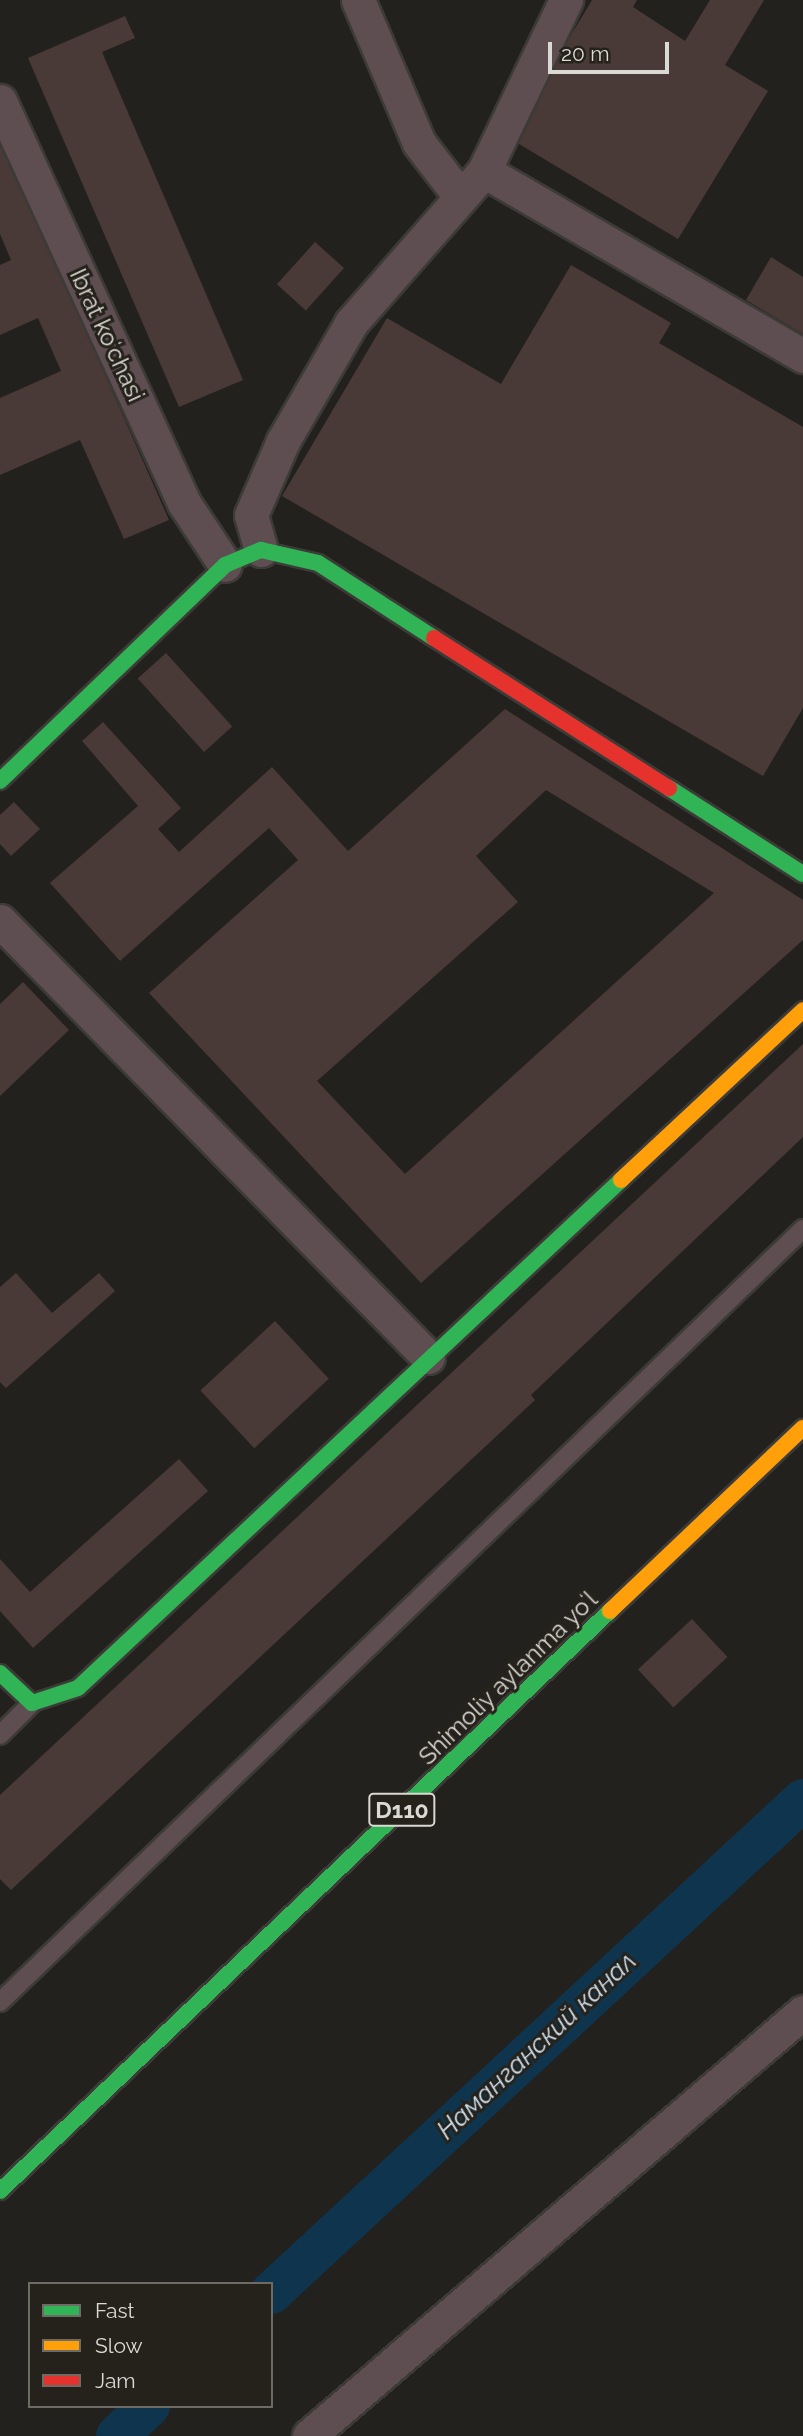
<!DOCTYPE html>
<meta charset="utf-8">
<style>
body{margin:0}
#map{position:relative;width:803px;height:2436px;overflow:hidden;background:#23211d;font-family:Raleway,sans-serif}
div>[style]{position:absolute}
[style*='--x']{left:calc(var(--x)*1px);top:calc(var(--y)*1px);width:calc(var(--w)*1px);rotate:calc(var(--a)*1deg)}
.canal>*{height:42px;margin:-21px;padding:0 21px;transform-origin:21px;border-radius:21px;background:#0f354e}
.building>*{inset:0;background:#493a37;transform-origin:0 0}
.roads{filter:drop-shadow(2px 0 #3c3b37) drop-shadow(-2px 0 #3c3b37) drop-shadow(0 2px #3c3b37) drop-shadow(0 -2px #3c3b37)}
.lane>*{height:18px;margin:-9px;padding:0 9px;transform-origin:9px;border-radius:9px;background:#5e4e51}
.street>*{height:33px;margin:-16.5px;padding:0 16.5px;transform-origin:16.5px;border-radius:16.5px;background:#5e4e51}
.fast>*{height:16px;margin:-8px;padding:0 8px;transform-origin:8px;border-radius:8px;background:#30b455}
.slow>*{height:16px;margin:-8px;padding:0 8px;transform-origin:8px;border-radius:8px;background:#ff9f0a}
.jam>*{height:16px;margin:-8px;padding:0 8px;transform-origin:8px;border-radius:8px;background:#e5322d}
span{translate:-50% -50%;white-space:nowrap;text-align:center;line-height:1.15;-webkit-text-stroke:6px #25221b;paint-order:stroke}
.shield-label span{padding:2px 5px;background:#25221b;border:2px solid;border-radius:5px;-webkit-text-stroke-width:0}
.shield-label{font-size:23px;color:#dbd9d4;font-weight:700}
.street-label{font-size:24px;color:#dbd9d4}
.water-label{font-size:26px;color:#cee0ef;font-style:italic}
.legend{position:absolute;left:28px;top:2282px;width:245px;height:126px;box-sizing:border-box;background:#25221b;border:2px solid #6e6b65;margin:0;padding:9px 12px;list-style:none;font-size:21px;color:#dbd9d4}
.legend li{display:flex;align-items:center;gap:14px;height:35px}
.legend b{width:35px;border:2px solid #6e6b65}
.scale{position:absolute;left:548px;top:42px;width:121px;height:32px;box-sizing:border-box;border:4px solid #dbd9d4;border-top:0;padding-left:9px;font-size:21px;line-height:24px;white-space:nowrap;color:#dbd9d4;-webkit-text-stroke:5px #25221b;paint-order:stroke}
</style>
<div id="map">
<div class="canal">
<div style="--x:271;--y:2293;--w:725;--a:-42.82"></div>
<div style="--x:117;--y:2436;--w:44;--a:-43.2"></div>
</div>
<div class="building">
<div style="clip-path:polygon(592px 0,637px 0,633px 7px,685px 41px,710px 0,764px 0,725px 65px,768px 91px,678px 239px,509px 138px)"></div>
<div style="clip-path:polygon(125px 16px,135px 38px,102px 52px,243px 380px,179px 407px,28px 58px)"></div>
<div style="clip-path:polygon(0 137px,169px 520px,124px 539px,80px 440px,0 475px,0 398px,61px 371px,38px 318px,0 335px,0 265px,11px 260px,0 234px)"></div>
<div style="left:315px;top:242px;width:39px;height:57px;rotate:42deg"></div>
<div style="clip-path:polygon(771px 257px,803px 277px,803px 334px,746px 300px)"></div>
<div style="clip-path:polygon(571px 265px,671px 323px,659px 343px,803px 427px,803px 708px,763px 776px,282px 496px,387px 318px,501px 384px)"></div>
<div style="left:166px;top:653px;width:99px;height:38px;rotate:48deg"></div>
<div style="clip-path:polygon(evenodd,505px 709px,803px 900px,803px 940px,421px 1283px,149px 993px,298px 860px,269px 828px,120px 961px,50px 883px,138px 806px,82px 741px,103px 722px,181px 808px,158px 829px,179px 852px,272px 767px,348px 851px,505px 709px,546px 790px,714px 893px,405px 1174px,317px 1081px,518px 902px,476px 856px,546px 790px)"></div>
<div style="clip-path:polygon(14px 802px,40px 829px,11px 856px,0 844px,0 815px)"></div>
<div style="clip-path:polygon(23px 982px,69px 1030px,0 1096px,0 1004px)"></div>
<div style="clip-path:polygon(803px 1044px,803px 1137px,531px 1395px,535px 1400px,11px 1890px,0 1879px,0 1795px)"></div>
<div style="clip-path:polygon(16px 1273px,52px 1313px,99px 1273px,115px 1291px,6px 1388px,0 1382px,0 1287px)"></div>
<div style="left:275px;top:1321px;width:79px;height:102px;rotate:47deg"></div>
<div style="clip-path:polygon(179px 1459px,208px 1491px,33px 1648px,0 1611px,0 1559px,30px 1592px)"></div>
<div style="left:692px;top:1619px;width:52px;height:74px;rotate:47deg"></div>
</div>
<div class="roads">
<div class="lane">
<div style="--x:0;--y:1735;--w:45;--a:-45"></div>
<div style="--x:0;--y:2002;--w:1115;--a:-43.91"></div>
</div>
<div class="street">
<div style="--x:358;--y:0;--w:155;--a:66.9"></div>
<div style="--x:419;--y:143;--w:66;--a:52.4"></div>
<div style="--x:0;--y:101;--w:442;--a:65.4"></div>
<div style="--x:184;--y:503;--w:74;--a:56.5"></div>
<div style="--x:484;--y:171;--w:369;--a:30.1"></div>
<div style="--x:261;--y:550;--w:36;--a:-106"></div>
<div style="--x:251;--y:515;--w:81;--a:-66.6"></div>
<div style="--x:283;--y:441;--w:136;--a:-60"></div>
<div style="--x:351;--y:323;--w:202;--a:-48.8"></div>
<div style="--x:484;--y:171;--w:190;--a:-64.4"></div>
<div style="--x:0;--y:921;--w:611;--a:45.53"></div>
<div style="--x:309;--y:2436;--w:651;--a:-40.64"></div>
</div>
<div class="fast">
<div style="--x:0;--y:781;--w:312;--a:-43.8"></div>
<div style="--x:225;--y:565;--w:39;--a:-23"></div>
<div style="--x:261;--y:550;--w:58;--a:12.8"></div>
<div style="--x:318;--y:563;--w:138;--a:32.9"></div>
<div style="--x:669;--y:788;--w:159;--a:32.7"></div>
<div style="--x:0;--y:1673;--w:44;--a:43.2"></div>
<div style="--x:32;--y:1703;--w:48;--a:-18.1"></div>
<div style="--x:78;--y:1688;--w:744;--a:-43.09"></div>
<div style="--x:0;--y:2191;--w:842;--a:-43.56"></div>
</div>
<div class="slow">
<div style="--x:621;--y:1180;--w:249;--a:-43"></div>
<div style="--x:610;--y:1611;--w:266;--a:-43.5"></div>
</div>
<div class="jam">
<div style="--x:434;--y:638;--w:279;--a:32.6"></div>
</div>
</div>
<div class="shield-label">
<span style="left:402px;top:1810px">D110</span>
</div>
<div class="street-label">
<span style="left:107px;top:335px;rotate:65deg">Ibrat koʻchasi</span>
<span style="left:508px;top:1678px;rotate:-44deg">Shimoliy aylanma yoʻl</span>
</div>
<div class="water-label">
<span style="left:537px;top:2046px;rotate:-43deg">Наманганский канал</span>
</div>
<ul class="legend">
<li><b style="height:9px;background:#30b455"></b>Fast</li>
<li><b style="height:9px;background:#ff9f0a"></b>Slow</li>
<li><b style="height:9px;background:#e5322d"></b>Jam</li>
</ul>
<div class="scale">20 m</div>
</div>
